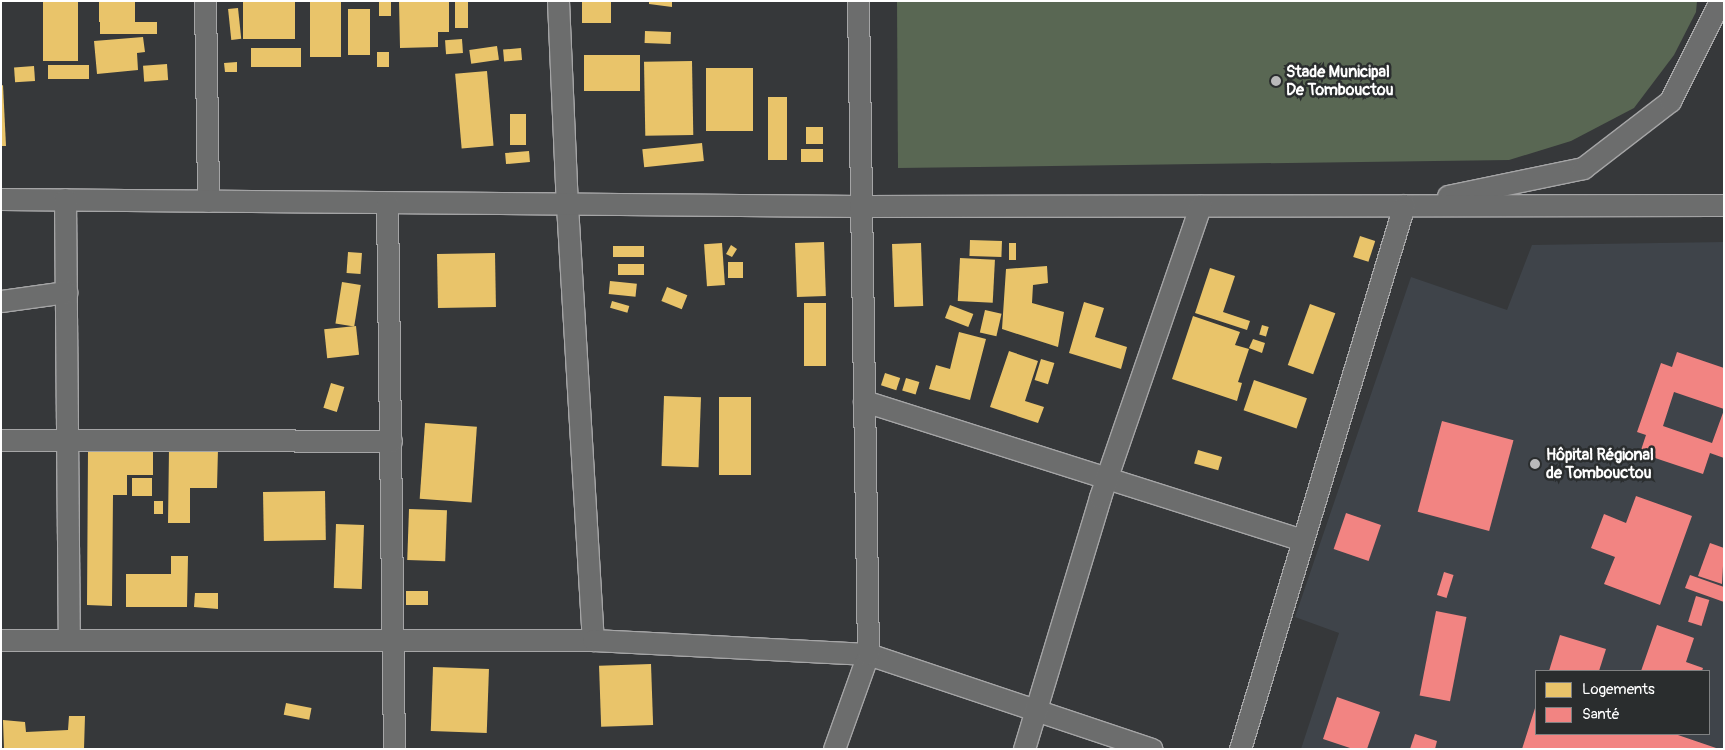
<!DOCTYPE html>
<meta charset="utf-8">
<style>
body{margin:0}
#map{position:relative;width:1725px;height:750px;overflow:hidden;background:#36383a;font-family:Pangolin,sans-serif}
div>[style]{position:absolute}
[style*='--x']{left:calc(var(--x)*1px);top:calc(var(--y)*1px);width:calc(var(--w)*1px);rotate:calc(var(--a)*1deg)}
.built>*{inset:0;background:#3f444a}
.green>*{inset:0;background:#596753}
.homes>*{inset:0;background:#e9c46a;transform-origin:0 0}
.health>*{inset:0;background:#f28482;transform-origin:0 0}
.roads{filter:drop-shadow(1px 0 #a5a5a6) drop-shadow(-1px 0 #a5a5a6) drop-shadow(0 1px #a5a5a6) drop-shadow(0 -1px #a5a5a6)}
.street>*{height:21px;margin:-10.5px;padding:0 10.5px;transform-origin:10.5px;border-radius:10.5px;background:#6c6d6d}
.dots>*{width:14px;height:14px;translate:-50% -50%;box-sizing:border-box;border:2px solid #2a2d2e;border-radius:50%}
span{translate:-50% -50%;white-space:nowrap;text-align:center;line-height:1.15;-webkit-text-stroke:5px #2a2d2e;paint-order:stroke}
.poi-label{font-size:16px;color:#fff;font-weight:700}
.left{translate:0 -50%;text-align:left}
.frame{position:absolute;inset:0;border:2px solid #fff;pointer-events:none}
.legend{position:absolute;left:1535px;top:670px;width:175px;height:65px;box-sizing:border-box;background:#2a2d2e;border:1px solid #7f8182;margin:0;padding:6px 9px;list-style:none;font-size:15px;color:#fff}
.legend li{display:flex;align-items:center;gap:10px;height:25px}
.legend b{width:25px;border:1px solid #7f8182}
</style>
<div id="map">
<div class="built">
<div style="clip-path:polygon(evenodd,1724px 242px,1724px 749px,1301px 749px,1339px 633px,1295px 617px,1411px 277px,1507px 310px,1532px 245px,1724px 242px,1536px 671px,1709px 671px,1709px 734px,1536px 734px,1536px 671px)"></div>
</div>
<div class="green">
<div style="clip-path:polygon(897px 1px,1697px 1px,1696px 12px,1674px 55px,1634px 108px,1571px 141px,1509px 160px,898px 168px)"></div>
</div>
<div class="homes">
<div style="left:43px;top:1px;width:35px;height:60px"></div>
<div style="left:99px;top:1px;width:36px;height:21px"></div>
<div style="left:243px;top:1px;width:52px;height:38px"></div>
<div style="left:310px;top:1px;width:31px;height:56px"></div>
<div style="left:379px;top:1px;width:12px;height:15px"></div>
<div style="clip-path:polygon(399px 1px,449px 1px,449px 32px,438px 32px,438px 47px,400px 48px)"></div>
<div style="left:455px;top:1px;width:13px;height:27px"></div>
<div style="left:582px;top:1px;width:29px;height:22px"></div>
<div style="clip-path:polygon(649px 1px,672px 1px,672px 7px,649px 4px)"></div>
<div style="left:238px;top:8px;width:31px;height:10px;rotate:84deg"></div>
<div style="left:348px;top:9px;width:22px;height:46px"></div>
<div style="left:157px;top:22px;width:12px;height:57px;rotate:90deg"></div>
<div style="left:645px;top:31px;width:26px;height:12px;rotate:2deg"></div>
<div style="clip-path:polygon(143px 37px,145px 52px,137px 53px,138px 70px,97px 74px,94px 41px)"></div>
<div style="left:462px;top:39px;width:14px;height:17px;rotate:86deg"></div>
<div style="left:497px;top:46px;width:14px;height:28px;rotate:82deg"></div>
<div style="left:301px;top:48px;width:19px;height:50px;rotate:90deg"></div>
<div style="left:521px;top:48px;width:12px;height:18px;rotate:85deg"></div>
<div style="left:377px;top:52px;width:12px;height:15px"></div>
<div style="left:584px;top:55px;width:56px;height:36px"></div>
<div style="left:692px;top:61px;width:74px;height:48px;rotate:89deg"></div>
<div style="clip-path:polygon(237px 62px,237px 72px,225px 72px,224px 63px)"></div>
<div style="left:167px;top:64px;width:16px;height:24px;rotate:86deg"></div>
<div style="left:89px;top:65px;width:14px;height:41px;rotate:90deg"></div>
<div style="left:34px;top:66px;width:15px;height:20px;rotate:86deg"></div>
<div style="left:706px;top:68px;width:47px;height:63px"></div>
<div style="left:487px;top:71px;width:75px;height:32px;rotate:85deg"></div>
<div style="clip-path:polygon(3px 85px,6px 146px,1px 146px,1px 86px)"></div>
<div style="left:768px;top:97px;width:19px;height:63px"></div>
<div style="left:510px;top:114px;width:16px;height:31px"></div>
<div style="left:806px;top:127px;width:17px;height:17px"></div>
<div style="left:702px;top:143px;width:18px;height:60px;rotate:84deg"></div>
<div style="left:801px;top:149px;width:22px;height:13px"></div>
<div style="left:529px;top:151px;width:11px;height:24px;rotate:85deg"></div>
<div style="left:1360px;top:236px;width:16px;height:22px;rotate:18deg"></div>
<div style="left:970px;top:240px;width:32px;height:16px;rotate:2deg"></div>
<div style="left:824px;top:242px;width:54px;height:29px;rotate:88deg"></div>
<div style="left:722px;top:243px;width:42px;height:18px;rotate:86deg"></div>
<div style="left:921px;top:243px;width:63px;height:29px;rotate:88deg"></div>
<div style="left:1009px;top:243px;width:7px;height:17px"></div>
<div style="clip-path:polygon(731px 245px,737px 249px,732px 257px,726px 254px)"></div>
<div style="left:613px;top:246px;width:31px;height:11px"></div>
<div style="left:348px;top:252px;width:14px;height:21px;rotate:4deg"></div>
<div style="left:495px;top:253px;width:54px;height:58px;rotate:89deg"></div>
<div style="left:960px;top:258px;width:35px;height:43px;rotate:3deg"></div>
<div style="left:728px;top:262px;width:15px;height:16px"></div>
<div style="left:618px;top:264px;width:26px;height:11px"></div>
<div style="clip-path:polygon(1047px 266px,1048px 283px,1033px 285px,1032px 303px,1064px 312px,1058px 347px,1002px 329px,1006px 269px)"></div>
<div style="clip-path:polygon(1210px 268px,1235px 276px,1223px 312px,1250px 321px,1247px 330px,1195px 313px)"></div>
<div style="left:610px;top:281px;width:27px;height:13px;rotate:6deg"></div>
<div style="left:342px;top:282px;width:19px;height:42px;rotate:9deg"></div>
<div style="left:667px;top:287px;width:22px;height:15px;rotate:22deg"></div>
<div style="left:612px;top:301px;width:18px;height:7px;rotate:16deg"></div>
<div style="clip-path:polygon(1084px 302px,1104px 308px,1095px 337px,1127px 347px,1121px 369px,1069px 353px)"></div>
<div style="left:804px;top:303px;width:22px;height:63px"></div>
<div style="left:1310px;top:304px;width:27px;height:65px;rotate:20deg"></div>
<div style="left:950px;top:305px;width:25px;height:14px;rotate:21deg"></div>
<div style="left:985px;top:310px;width:17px;height:23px;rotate:13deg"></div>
<div style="clip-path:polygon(1193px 316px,1240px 332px,1235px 345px,1249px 349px,1238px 382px,1242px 383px,1237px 401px,1172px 379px)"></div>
<div style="left:1262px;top:325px;width:7px;height:10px;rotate:16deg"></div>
<div style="left:356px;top:326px;width:29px;height:32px;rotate:84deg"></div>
<div style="clip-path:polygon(959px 332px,986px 339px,970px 400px,929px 389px,936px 365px,950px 369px)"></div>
<div style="clip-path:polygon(1253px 339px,1265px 343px,1262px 353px,1249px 348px)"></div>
<div style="clip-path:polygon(1009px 351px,1038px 361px,1025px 401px,1044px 407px,1038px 423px,990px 407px)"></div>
<div style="left:1041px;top:359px;width:14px;height:22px;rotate:17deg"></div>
<div style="left:885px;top:373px;width:16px;height:13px;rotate:18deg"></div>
<div style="left:906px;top:378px;width:14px;height:13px;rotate:17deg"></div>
<div style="left:1254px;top:380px;width:56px;height:32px;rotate:19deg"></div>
<div style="left:331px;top:383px;width:14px;height:26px;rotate:17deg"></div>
<div style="left:664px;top:396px;width:37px;height:70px;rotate:2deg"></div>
<div style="left:719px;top:397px;width:32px;height:78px"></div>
<div style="left:425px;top:423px;width:52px;height:76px;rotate:4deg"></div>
<div style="clip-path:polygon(88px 449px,153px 449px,153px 475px,127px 475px,127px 495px,113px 495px,112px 606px,87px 605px)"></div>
<div style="clip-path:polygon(169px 449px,218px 449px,217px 488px,190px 488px,190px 523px,168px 523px)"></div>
<div style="left:1198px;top:450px;width:25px;height:14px;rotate:16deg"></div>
<div style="left:132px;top:478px;width:20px;height:18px"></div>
<div style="left:325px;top:491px;width:49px;height:62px;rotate:89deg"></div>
<div style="left:154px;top:501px;width:9px;height:13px"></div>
<div style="left:409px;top:509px;width:38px;height:51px;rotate:2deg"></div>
<div style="left:336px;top:524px;width:28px;height:64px;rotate:2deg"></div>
<div style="clip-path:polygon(171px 556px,188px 556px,187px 607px,126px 607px,126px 574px,171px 574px)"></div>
<div style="left:428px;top:591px;width:14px;height:22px;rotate:90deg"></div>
<div style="clip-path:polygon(195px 593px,218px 593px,218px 609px,194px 607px)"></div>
<div style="left:651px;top:664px;width:61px;height:52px;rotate:88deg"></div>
<div style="left:433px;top:667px;width:56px;height:64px;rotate:2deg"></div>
<div style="left:286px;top:703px;width:26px;height:12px;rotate:11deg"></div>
<div style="clip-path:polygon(69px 716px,85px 716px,84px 749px,4px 749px,3px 720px,25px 722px,26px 732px,68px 730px)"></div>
</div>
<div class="health">
<div style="clip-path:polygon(1677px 352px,1724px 368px,1724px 409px,1674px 392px,1663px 426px,1712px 443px,1724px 410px,1724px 458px,1710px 453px,1703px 474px,1640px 453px,1646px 435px,1637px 432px,1661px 363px,1672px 367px)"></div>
<div style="left:1442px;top:421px;width:74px;height:94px;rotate:15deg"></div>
<div style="clip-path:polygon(1636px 496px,1692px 516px,1660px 605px,1604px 584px,1615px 557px,1591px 548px,1604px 514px,1626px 523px)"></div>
<div style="left:1346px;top:513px;width:37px;height:38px;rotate:19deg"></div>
<div style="clip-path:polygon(1710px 543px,1724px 548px,1722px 584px,1698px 576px)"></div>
<div style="left:1444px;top:572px;width:10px;height:24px;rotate:17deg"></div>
<div style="clip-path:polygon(1690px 575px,1724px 587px,1724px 602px,1685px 588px)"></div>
<div style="left:1696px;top:596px;width:14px;height:27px;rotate:17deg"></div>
<div style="left:1436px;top:611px;width:31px;height:86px;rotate:11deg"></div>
<div style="clip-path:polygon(1657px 625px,1694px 638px,1686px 662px,1703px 668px,1702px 671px,1641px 671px)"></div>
<div style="clip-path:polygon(1560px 635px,1606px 649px,1599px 671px,1549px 671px)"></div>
<div style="clip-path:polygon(1337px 697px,1380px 712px,1367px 749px,1353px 749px,1323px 739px)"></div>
<div style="clip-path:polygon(1536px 705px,1536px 734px,1675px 734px,1719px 749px,1522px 749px)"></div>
<div style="clip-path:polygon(1415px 734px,1437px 741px,1435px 749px,1410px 749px)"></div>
</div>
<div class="roads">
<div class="street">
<div style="--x:205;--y:1;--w:200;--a:89.1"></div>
<div style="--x:558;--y:1;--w:204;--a:87.5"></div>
<div style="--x:567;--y:205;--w:436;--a:86.6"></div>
<div style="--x:1448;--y:196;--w:138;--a:-11.7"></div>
<div style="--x:1583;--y:168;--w:110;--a:-37.6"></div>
<div style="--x:1670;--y:101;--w:112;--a:-63.4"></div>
<div style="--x:1;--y:199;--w:859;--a:0.47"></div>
<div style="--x:860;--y:206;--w:864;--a:-0.07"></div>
<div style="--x:65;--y:199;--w:441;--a:89.5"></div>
<div style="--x:387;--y:203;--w:546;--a:89.27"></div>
<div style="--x:1;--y:301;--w:66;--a:-7.9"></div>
<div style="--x:864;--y:401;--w:460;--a:17.6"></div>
<div style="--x:1;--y:440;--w:390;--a:0.1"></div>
<div style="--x:1;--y:640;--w:592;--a:0"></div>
<div style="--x:593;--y:640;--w:275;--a:2.9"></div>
<div style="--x:868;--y:654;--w:299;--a:18.5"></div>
<div style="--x:834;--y:749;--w:101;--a:-70.3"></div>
<div style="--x:868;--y:654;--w:653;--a:-90.88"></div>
<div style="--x:1024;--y:749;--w:263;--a:-73.2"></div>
<div style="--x:1100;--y:497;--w:308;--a:-71"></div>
<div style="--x:1240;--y:749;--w:568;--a:-73.22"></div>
</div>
</div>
<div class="dots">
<div style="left:1276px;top:81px;background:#b9b9ba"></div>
<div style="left:1535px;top:464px;background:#b9b9ba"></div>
</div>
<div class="poi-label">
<span class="left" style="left:1286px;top:81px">Stade Municipal<br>De Tombouctou</span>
<span class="left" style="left:1546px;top:464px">Hôpital Régional<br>de Tombouctou</span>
</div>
<div class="frame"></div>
<ul class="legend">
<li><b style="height:14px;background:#e9c46a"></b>Logements</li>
<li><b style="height:14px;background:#f28482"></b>Santé</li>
</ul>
</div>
